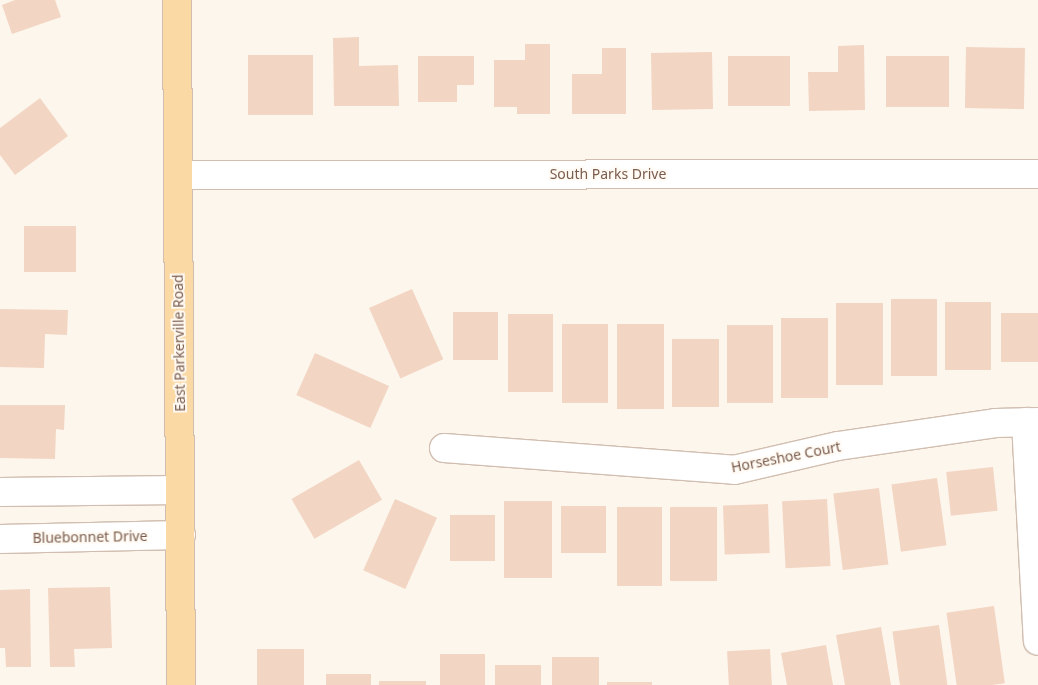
<!DOCTYPE html>
<style>
body{margin:0}
#map{position:relative;width:1038px;height:685px;overflow:hidden;background:#fdf6ec;font-family:"Noto Sans",sans-serif}
div>[style]{position:absolute}
[style*='--x']{left:calc(var(--x)*1px);top:calc(var(--y)*1px);width:calc(var(--w)*1px);rotate:calc(var(--a)*1deg)}
.building>*{inset:0;background:#f3d5c3;transform-origin:0 0}
.roads{filter:drop-shadow(1px 0 #d1beb0) drop-shadow(-1px 0 #d1beb0) drop-shadow(0 1px #d1beb0) drop-shadow(0 -1px #d1beb0)}
.minor>*{height:28px;margin:-14px;padding:0 14px;transform-origin:14px;border-radius:14px;background:#fff}
.major>*{height:28px;margin:-14px;padding:0 14px;transform-origin:14px;border-radius:14px;background:#fbd9a5}
span{translate:-50% -50%;white-space:nowrap;text-align:center;line-height:1.15;-webkit-text-stroke:4px #fffaf3;paint-order:stroke}
.street-label{font-size:14px;color:#7a5c4d}
</style>
<div id="map">
<div class="building">
<div style="clip-path:polygon(15px 0,55px 0,61px 17px,12px 34px,2px 5px)"></div>
<div style="clip-path:polygon(359px 37px,359px 66px,398px 65px,399px 106px,334px 106px,333px 38px)"></div>
<div style="clip-path:polygon(525px 44px,550px 44px,550px 114px,517px 114px,517px 107px,494px 107px,494px 60px,525px 60px)"></div>
<div style="clip-path:polygon(864px 45px,865px 110px,809px 111px,808px 72px,838px 72px,838px 46px)"></div>
<div style="left:966px;top:47px;width:59px;height:61px;rotate:1deg"></div>
<div style="clip-path:polygon(602px 48px,626px 48px,626px 114px,572px 114px,572px 74px,602px 74px)"></div>
<div style="left:712px;top:52px;width:57px;height:61px;rotate:89deg"></div>
<div style="left:248px;top:55px;width:65px;height:60px"></div>
<div style="clip-path:polygon(418px 56px,474px 56px,474px 85px,457px 85px,457px 102px,418px 102px)"></div>
<div style="left:728px;top:56px;width:62px;height:50px"></div>
<div style="left:886px;top:56px;width:63px;height:51px"></div>
<div style="clip-path:polygon(40px 98px,68px 136px,15px 175px,0 155px,0 128px)"></div>
<div style="left:24px;top:226px;width:52px;height:46px"></div>
<div style="left:412px;top:289px;width:77px;height:47px;rotate:66deg"></div>
<div style="left:891px;top:299px;width:46px;height:77px"></div>
<div style="left:945px;top:302px;width:46px;height:68px"></div>
<div style="left:836px;top:303px;width:47px;height:82px"></div>
<div style="clip-path:polygon(0 309px,68px 310px,67px 335px,45px 334px,44px 368px,0 367px)"></div>
<div style="left:453px;top:312px;width:45px;height:48px"></div>
<div style="left:1001px;top:313px;width:37px;height:49px"></div>
<div style="left:508px;top:314px;width:45px;height:78px"></div>
<div style="left:781px;top:318px;width:47px;height:80px"></div>
<div style="left:562px;top:324px;width:46px;height:79px"></div>
<div style="left:617px;top:324px;width:47px;height:85px"></div>
<div style="left:727px;top:325px;width:46px;height:78px"></div>
<div style="left:672px;top:339px;width:47px;height:68px"></div>
<div style="left:315px;top:353px;width:81px;height:46px;rotate:24deg"></div>
<div style="clip-path:polygon(0 405px,65px 405px,64px 430px,56px 429px,55px 459px,0 458px)"></div>
<div style="left:359px;top:460px;width:46px;height:78px;rotate:60deg"></div>
<div style="left:993px;top:467px;width:44px;height:47px;rotate:84deg"></div>
<div style="left:937px;top:478px;width:68px;height:46px;rotate:82deg"></div>
<div style="left:879px;top:488px;width:77px;height:46px;rotate:83deg"></div>
<div style="left:395px;top:499px;width:46px;height:78px;rotate:24deg"></div>
<div style="left:827px;top:499px;width:67px;height:45px;rotate:87deg"></div>
<div style="left:504px;top:501px;width:48px;height:77px"></div>
<div style="left:768px;top:504px;width:49px;height:45px;rotate:88deg"></div>
<div style="left:561px;top:506px;width:45px;height:47px"></div>
<div style="left:617px;top:507px;width:45px;height:79px"></div>
<div style="left:670px;top:507px;width:47px;height:74px"></div>
<div style="left:450px;top:515px;width:45px;height:46px"></div>
<div style="clip-path:polygon(110px 587px,112px 648px,74px 649px,75px 667px,50px 667px,48px 588px)"></div>
<div style="clip-path:polygon(30px 589px,31px 667px,6px 667px,5px 648px,0 648px,0 590px)"></div>
<div style="left:994px;top:606px;width:78px;height:48px;rotate:82deg"></div>
<div style="left:939px;top:625px;width:61px;height:47px;rotate:82deg"></div>
<div style="clip-path:polygon(881px 627px,891px 685px,845px 685px,836px 635px)"></div>
<div style="clip-path:polygon(826px 645px,833px 685px,787px 685px,781px 653px)"></div>
<div style="left:257px;top:649px;width:47px;height:36px"></div>
<div style="left:770px;top:649px;width:36px;height:43px;rotate:87deg"></div>
<div style="left:440px;top:654px;width:45px;height:31px"></div>
<div style="left:552px;top:657px;width:47px;height:28px"></div>
<div style="left:495px;top:665px;width:46px;height:20px"></div>
<div style="left:326px;top:674px;width:45px;height:11px"></div>
<div style="left:379px;top:681px;width:47px;height:4px"></div>
<div style="left:607px;top:682px;width:45px;height:3px"></div>
</div>
<div class="roads">
<div class="minor">
<div style="--x:178;--y:175;--w:860;--a:-0.07"></div>
<div style="--x:1026;--y:422;--w:219;--a:86.9"></div>
<div style="--x:444;--y:448;--w:291;--a:4.3"></div>
<div style="--x:734;--y:470;--w:107;--a:-13"></div>
<div style="--x:838;--y:446;--w:159;--a:-8.3"></div>
<div style="--x:995;--y:423;--w:43;--a:-1.3"></div>
<div style="--x:0;--y:492;--w:180;--a:-0.6"></div>
<div style="--x:0;--y:539;--w:181;--a:-1.3"></div>
</div>
<div class="major">
<div style="--x:177;--y:0;--w:685;--a:89.67"></div>
</div>
</div>
<div class="street-label">
<span style="left:608px;top:174px">South Parks Drive</span>
<span style="left:179px;top:343px;rotate:-91deg">East Parkerville Road</span>
<span style="left:786px;top:457px;rotate:-11deg">Horseshoe Court</span>
<span style="left:90px;top:537px;rotate:-1deg">Bluebonnet Drive</span>
</div>
</div>
